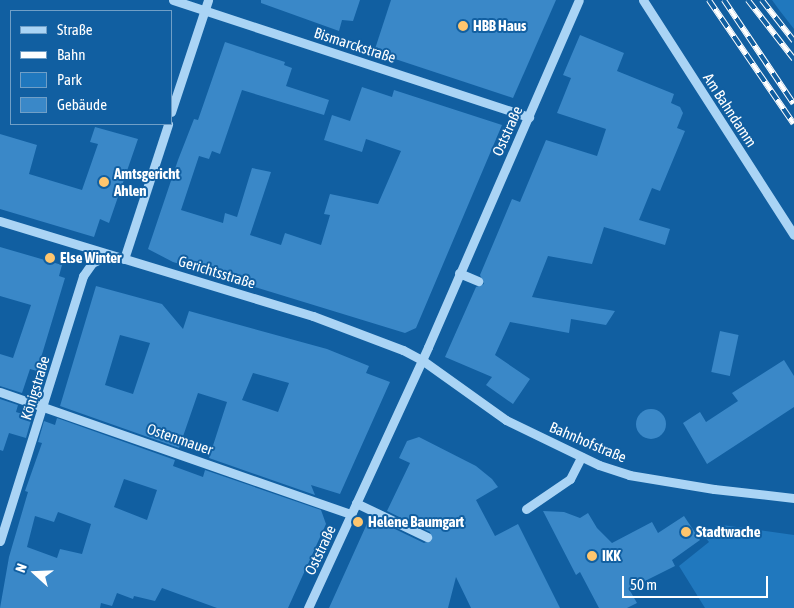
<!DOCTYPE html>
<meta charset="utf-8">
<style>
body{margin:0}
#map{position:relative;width:794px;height:608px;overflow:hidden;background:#115fa1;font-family:"Asap Condensed",sans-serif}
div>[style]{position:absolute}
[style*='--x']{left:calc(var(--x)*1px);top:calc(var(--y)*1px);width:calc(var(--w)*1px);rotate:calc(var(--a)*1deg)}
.green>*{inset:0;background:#2078be}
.building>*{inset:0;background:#3a88c8;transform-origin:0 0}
.round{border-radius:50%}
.minor>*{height:9px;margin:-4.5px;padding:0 4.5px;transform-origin:4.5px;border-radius:4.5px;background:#aad4f5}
.rail>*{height:5.5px;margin-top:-2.75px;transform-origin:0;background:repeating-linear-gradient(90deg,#115fa1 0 11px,#fff 0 22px);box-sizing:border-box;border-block:1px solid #fff}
.dots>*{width:14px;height:14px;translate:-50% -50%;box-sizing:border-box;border:2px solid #115fa1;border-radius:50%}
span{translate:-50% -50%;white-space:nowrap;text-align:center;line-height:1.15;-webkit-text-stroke:4px #115fa1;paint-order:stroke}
.poi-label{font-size:15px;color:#fff;font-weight:700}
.left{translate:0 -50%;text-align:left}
.street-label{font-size:15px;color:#fff}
.legend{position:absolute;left:10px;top:10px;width:162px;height:115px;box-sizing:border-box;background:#115fa1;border:1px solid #709fc7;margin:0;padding:6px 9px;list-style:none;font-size:15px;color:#fff}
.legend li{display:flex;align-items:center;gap:10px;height:25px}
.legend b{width:25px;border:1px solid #709fc7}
.north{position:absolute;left:10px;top:548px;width:50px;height:50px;-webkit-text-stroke:4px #115fa1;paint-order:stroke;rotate:290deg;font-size:14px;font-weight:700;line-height:20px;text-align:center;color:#fff}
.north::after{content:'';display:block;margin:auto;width:18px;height:22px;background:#fff;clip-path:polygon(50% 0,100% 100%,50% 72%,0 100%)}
.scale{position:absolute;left:622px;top:576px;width:146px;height:22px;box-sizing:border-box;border:2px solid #fff;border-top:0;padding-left:6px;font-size:15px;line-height:18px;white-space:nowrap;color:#fff;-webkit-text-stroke:4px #115fa1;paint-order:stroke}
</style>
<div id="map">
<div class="green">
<div style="clip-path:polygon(772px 0,794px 0,794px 29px,780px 11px)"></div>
<div style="clip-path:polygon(722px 525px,794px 535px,794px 608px,705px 608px,679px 566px,709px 542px,705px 537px)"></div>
</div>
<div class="building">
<div style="clip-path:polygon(261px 0,360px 0,353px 21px,342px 20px,339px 31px,261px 3px)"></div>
<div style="clip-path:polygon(391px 0,556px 0,513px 98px,374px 52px)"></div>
<div style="clip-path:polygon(580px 35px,624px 53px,617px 71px,674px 94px,671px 103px,680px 107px,683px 113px,677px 128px,685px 131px,660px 191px,652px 188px,639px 220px,670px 229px,665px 245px,604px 227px,592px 264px,548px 256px,532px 297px,615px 311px,606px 325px,571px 319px,569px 333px,510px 322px,495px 355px,530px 379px,513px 404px,486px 385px,492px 377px,445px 357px,476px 287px,484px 284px,480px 275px,512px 199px,520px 202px,546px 140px,597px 156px,606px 129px,557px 113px,571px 78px,563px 75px)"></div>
<div style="clip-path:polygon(225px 42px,285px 62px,284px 65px,292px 68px,286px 86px,329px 100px,324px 115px,242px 90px,220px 154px,212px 151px,209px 159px,199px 156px,181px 210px,223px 223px,225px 213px,237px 217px,252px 168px,271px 172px,250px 235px,281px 245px,285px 233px,321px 245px,330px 215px,324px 214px,330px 194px,378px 204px,401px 151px,366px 139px,362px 152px,324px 140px,332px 115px,350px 121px,362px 87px,392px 97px,394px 90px,502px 125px,416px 328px,405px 333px,173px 262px,148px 249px,178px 160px,194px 119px,198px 120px)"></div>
<div style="clip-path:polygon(95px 127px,138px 139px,109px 223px,100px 219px,94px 237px,0 209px,0 134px,37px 145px,29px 174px,82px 190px,98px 144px,90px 142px)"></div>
<div style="clip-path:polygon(0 247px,62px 265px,59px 276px,65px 278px,37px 371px,30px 369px,22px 393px,0 386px,0 354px,13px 358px,31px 305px,0 296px)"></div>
<div style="clip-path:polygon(evenodd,96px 286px,162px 304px,183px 329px,189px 311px,327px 349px,369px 366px,366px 373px,390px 382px,340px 494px,311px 485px,315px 495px,209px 458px,227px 402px,198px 393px,179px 448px,60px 406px,96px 286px,120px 335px,150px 343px,133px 394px,105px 385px,120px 335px,96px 286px,253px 373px,289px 383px,278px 412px,242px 400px,253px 373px)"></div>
<div style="left:720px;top:331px;width:19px;height:42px;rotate:12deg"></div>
<div style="clip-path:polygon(784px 360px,794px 376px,794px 407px,707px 464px,683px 423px,700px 412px,706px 422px,738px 401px,732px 393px)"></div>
<div style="clip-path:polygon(0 399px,18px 405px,16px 412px,32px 417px,26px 438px,9px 433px,3px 451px,0 450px)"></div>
<div class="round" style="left:636px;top:409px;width:30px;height:30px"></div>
<div style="clip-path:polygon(evenodd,57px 418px,175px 460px,173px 466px,203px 477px,205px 470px,321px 510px,326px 524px,288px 608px,217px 608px,162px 588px,155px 601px,134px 596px,133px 599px,117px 593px,112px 606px,101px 603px,100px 608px,0 608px,9px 557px,28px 492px,25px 491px,42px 443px,38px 442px,44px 421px,55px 425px,57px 418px,124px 479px,157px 490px,147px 520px,114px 507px,124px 479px,57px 418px,58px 512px,91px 524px,82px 554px,60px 549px,57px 558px,27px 547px,35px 516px,54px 522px,58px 512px)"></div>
<div style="clip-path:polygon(419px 437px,476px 466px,492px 479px,498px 487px,476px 500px,495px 536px,518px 524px,560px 608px,471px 608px,456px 577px,448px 608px,329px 608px,370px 517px,424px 543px,432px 540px,430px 532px,387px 511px,410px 463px,399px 458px,407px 441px)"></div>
<div style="clip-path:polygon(543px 511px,564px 512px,580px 518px,588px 513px,597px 528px,612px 543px,652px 522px,658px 533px,684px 516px,700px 540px,672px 560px,675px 566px,629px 589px,637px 603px,627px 608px,599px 608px,580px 572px,576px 575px)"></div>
</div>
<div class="minor">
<div style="--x:173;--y:0;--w:375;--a:18.2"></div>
<div style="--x:643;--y:0;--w:279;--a:57.3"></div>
<div style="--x:171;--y:112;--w:118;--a:-71.7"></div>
<div style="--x:0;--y:221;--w:327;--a:16.9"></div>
<div style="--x:313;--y:316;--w:96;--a:20.7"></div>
<div style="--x:403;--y:350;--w:21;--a:28"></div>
<div style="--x:422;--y:360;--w:103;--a:35.5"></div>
<div style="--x:506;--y:420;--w:103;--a:25.8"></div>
<div style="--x:599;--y:465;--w:32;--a:18"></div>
<div style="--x:629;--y:475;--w:86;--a:9.4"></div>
<div style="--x:714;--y:489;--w:81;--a:6.4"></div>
<div style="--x:124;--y:259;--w:142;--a:-71.9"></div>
<div style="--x:459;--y:273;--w:21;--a:23"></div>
<div style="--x:0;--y:392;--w:372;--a:19.2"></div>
<div style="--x:356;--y:503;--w:79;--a:25.6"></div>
<div style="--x:526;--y:509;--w:53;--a:-34.3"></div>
<div style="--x:570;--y:479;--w:25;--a:-63"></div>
<div style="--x:0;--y:541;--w:278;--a:-72.6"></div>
<div style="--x:83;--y:276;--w:16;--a:-55"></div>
<div style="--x:92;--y:263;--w:19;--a:-25"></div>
<div style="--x:308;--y:608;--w:287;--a:-65.3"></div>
<div style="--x:428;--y:347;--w:378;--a:-66.5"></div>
</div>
<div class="rail">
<div style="--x:709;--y:0;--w:150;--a:55.6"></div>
<div style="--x:724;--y:0;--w:125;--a:56.1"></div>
<div style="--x:748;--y:0;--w:75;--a:52.1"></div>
<div style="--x:762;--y:0;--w:52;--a:52"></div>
</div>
<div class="dots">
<div style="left:463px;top:26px;background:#ffc66e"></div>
<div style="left:104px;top:182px;background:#ffc66e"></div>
<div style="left:50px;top:258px;background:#ffc66e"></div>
<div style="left:358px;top:522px;background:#ffc66e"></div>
<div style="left:686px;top:532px;background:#ffc66e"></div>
<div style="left:592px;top:556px;background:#ffc66e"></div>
</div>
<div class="poi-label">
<span class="left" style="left:473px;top:26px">HBB Haus</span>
<span class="left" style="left:114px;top:182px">Amtsgericht<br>Ahlen</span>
<span class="left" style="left:60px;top:258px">Else Winter</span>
<span class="left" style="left:368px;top:522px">Helene Baumgart</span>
<span class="left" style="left:696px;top:532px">Stadtwache</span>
<span class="left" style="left:602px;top:556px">IKK</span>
</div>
<div class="street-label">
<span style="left:355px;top:45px;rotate:18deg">Bismarckstraße</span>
<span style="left:730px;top:110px;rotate:57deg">Am Bahndamm</span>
<span style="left:507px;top:131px;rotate:-66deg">Oststraße</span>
<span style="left:217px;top:272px;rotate:17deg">Gerichtsstraße</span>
<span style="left:35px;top:388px;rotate:-73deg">Königstraße</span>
<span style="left:180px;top:439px;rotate:19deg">Ostenmauer</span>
<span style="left:588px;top:442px;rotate:23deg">Bahnhofstraße</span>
<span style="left:320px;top:550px;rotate:-65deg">Oststraße</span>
</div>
<ul class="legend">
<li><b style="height:6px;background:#aad4f5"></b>Straße</li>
<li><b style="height:6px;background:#fff"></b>Bahn</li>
<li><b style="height:14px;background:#2078be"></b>Park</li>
<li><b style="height:14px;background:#3a88c8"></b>Gebäude</li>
</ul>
<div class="north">N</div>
<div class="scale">50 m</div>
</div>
